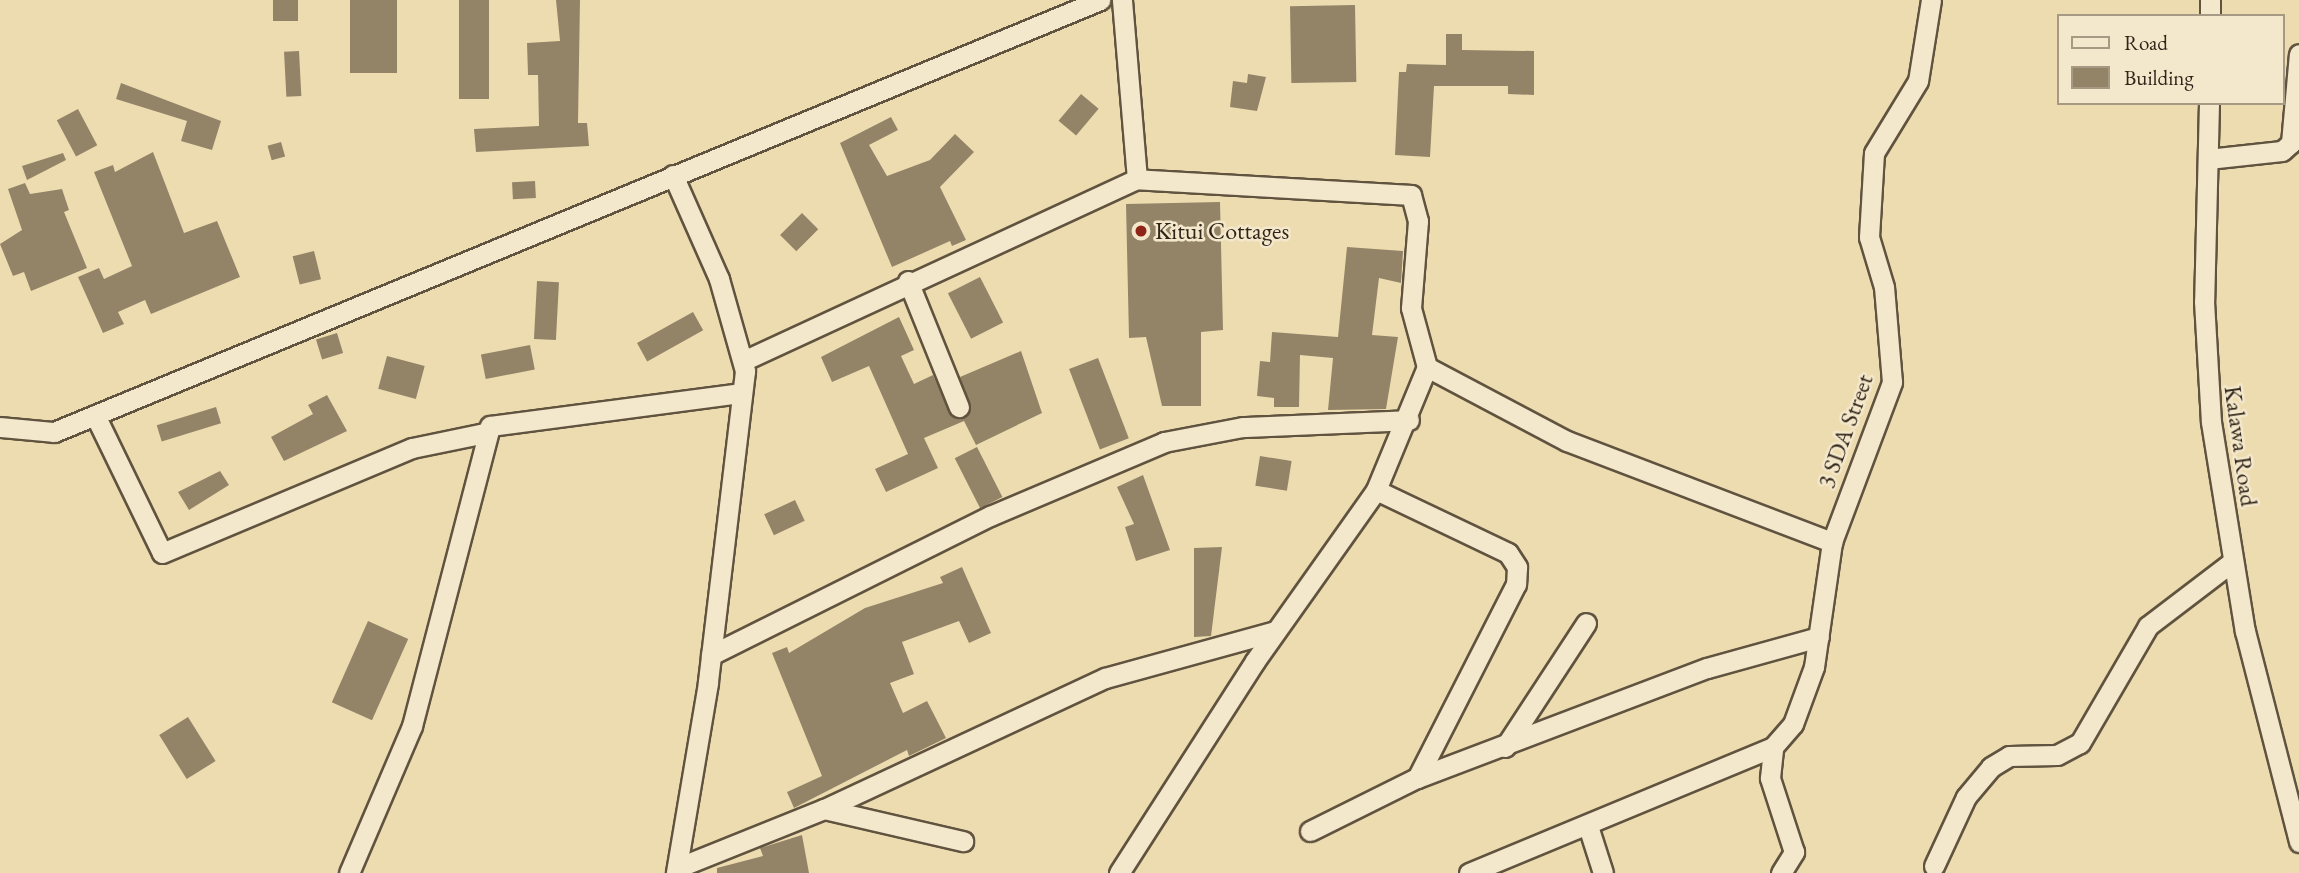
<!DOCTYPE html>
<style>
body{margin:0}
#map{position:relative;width:2299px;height:873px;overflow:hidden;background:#eedcb1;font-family:"EB Garamond",serif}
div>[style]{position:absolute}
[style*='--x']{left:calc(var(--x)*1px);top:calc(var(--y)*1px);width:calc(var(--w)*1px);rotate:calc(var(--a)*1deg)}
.building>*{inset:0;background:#938468;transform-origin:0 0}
.roads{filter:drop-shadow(2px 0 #60533f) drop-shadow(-2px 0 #60533f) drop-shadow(0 2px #60533f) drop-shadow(0 -2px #60533f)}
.minor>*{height:19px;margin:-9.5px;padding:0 9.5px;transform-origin:9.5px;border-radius:9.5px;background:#f4e8cc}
.dots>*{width:19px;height:19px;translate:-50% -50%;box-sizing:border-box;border:4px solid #f4e8cc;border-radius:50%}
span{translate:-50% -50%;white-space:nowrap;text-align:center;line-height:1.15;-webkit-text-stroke:5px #f4e8cc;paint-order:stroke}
.poi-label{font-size:24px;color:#302519}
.left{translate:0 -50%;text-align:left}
.street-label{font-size:24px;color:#302519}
.legend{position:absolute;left:2057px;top:14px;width:228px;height:91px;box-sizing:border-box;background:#f4e8cc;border:2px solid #a69a84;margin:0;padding:9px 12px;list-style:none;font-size:21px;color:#302519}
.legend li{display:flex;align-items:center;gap:14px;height:35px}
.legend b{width:35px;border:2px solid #a69a84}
</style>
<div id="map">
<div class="building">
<div style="left:273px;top:0;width:25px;height:21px"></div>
<div style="left:350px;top:0;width:47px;height:73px"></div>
<div style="left:459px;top:0;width:30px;height:99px"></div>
<div style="clip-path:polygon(556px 0,580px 0,578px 123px,587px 123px,589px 146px,476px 152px,474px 129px,539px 126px,538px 75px,528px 75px,527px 43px,560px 41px)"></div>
<div style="left:1355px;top:5px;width:77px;height:65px;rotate:89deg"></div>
<div style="clip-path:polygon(1446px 34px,1462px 34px,1462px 50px,1534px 51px,1534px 95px,1508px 94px,1508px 86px,1434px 86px,1430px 157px,1395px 155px,1399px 72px,1406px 72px,1407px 64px,1446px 65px)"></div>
<div style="left:299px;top:51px;width:45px;height:15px;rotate:87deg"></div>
<div style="clip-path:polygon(1248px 74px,1266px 77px,1257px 111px,1230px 107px,1233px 81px,1247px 83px)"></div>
<div style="clip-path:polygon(121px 83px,221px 121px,212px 150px,181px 141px,187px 121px,116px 99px)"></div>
<div style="left:1081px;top:94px;width:23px;height:35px;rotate:40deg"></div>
<div style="left:78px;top:109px;width:41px;height:24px;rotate:62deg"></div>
<div style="clip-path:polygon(891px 117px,898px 130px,869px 145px,887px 176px,930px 160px,955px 134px,974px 152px,940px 187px,966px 240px,952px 246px,950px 241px,892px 267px,840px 143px)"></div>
<div style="left:281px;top:142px;width:15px;height:14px;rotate:74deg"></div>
<div style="clip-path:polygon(153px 152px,184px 233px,217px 221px,240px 277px,151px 314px,145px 300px,118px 312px,124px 324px,103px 333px,78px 277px,99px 268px,104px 279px,132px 266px,94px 172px,113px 165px,115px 172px)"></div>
<div style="clip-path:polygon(63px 153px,66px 160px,27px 180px,22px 166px)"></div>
<div style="left:535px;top:181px;width:17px;height:23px;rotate:87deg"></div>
<div style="clip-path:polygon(25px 183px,30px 194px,62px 189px,69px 210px,64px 212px,87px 268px,31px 291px,24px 272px,13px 276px,0 244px,22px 230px,8px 189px)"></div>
<div style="clip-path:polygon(1220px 202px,1223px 330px,1201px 332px,1201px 406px,1162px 406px,1146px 337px,1129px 338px,1126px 204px)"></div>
<div style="left:802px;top:213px;width:23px;height:31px;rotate:45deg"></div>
<div style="clip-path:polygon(1347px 247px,1403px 251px,1401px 283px,1379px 278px,1372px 335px,1398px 337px,1386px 409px,1328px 410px,1333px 358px,1300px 355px,1299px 407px,1274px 407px,1274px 398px,1257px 396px,1260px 361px,1270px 362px,1272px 332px,1338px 337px)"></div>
<div style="left:314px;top:251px;width:29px;height:22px;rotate:76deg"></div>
<div style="left:980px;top:277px;width:51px;height:36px;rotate:63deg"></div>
<div style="left:537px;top:281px;width:22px;height:58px;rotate:3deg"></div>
<div style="left:693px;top:312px;width:21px;height:64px;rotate:61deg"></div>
<div style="clip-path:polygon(899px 317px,914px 350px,901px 356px,914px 384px,933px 375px,952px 417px,964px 418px,971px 409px,960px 377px,1021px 351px,1042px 413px,976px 445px,964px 421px,924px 438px,938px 468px,886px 492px,875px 469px,908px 454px,869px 366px,832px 382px,821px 357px)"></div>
<div style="left:337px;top:333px;width:21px;height:22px;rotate:73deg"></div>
<div style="left:530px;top:345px;width:25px;height:50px;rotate:79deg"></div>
<div style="left:387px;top:356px;width:39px;height:34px;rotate:15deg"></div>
<div style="left:1098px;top:358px;width:86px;height:31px;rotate:69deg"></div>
<div style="clip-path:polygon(327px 395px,347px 431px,284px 461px,271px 437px,313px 414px,308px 405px)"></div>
<div style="left:216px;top:407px;width:17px;height:62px;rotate:73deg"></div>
<div style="left:977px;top:447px;width:56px;height:25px;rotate:63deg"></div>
<div style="left:1260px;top:456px;width:32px;height:30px;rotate:9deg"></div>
<div style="clip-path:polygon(220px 471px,229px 485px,189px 510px,178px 492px)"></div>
<div style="clip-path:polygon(1143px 475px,1170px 550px,1136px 561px,1125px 527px,1134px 524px,1117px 487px)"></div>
<div style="left:795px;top:500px;width:23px;height:34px;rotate:65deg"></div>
<div style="clip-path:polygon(1222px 547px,1211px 636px,1194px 637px,1194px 548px)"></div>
<div style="clip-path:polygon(962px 567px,991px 633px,969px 643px,959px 621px,902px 642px,914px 674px,890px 683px,903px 713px,927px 701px,946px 738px,909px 756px,907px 750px,794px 808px,787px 792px,822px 776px,772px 653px,787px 647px,789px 653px,865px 608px,943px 583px,940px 577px)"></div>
<div style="left:368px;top:621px;width:44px;height:89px;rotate:24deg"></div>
<div style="left:188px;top:717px;width:52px;height:34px;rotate:58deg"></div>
<div style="clip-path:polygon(802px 835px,809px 873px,717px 873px,717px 868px,763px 856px,760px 848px)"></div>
</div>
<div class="roads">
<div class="minor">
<div style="--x:2210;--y:16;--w:16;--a:-90"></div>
<div style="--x:2209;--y:103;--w:198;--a:91.4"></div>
<div style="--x:2204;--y:301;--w:121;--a:86.7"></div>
<div style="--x:2211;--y:422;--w:212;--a:80.8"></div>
<div style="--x:2245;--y:631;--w:218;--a:75.6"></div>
<div style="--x:2208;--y:159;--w:74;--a:-6.2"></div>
<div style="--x:2282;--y:151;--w:12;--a:-42"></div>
<div style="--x:2291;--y:143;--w:89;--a:-84.9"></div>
<div style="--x:673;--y:175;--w:114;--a:66.1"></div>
<div style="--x:719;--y:279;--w:96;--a:74.2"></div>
<div style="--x:745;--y:371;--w:314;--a:96.8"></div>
<div style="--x:708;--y:683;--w:193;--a:99.6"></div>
<div style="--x:908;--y:281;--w:136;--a:68"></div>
<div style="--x:743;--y:361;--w:434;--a:-24.8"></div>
<div style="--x:1137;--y:179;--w:180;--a:-94.8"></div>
<div style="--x:1427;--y:367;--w:158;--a:27.9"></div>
<div style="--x:1567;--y:441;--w:284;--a:20.9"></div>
<div style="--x:95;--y:415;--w:153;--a:64.1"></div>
<div style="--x:162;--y:553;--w:271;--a:-22.8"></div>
<div style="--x:412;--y:448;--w:75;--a:-11.6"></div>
<div style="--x:0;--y:427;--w:54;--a:5.3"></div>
<div style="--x:54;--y:432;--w:1132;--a:-22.44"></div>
<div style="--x:1376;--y:490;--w:146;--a:25.5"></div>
<div style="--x:1508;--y:553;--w:17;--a:57"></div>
<div style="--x:1517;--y:567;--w:17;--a:93"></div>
<div style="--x:1516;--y:584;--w:218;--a:117"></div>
<div style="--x:711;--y:655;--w:312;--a:-26.5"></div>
<div style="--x:990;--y:516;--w:189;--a:-23"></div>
<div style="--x:1164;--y:442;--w:80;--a:-10.8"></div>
<div style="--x:1243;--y:427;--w:166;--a:-2.4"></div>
<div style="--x:1505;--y:747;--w:148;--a:-56.8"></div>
<div style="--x:824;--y:809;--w:143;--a:13"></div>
<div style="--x:1588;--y:826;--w:49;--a:72.3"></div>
<div style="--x:1310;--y:831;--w:119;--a:-26.4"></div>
<div style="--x:1417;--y:778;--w:310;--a:-20.8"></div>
<div style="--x:1707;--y:668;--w:116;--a:-15.5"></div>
<div style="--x:1934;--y:866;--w:76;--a:-65.1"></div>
<div style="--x:1966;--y:797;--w:39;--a:-50"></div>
<div style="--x:1991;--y:767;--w:21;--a:-31"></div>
<div style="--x:2009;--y:756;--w:48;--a:-1.2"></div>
<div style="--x:2057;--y:755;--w:26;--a:-28"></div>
<div style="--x:2080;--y:743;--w:135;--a:-59.8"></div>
<div style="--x:2148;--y:626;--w:106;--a:-37.3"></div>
<div style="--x:677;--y:868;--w:158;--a:-21.9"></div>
<div style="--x:824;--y:809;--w:310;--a:-25"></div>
<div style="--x:1105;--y:678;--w:177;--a:-15.4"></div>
<div style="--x:349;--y:873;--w:160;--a:-66.8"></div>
<div style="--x:412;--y:726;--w:310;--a:-75.4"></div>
<div style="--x:490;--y:426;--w:254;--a:-7.5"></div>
<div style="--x:1119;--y:873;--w:252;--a:-57.3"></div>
<div style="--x:1255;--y:661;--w:209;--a:-54.7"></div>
<div style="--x:1376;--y:490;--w:133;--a:-67.5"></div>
<div style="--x:1427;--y:367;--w:61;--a:-105.2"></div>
<div style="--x:1411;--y:308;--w:87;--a:-85.4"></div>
<div style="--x:1418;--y:221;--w:27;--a:-105"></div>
<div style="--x:1411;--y:195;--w:274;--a:-176.7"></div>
<div style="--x:1469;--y:873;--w:329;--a:-22.5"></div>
<div style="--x:1781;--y:873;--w:25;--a:-58"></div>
<div style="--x:1794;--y:852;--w:78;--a:-108"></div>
<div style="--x:1770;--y:778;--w:31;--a:-84"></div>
<div style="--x:1773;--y:747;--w:30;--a:-49"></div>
<div style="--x:1793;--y:724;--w:61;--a:-69.8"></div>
<div style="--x:1814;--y:667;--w:126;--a:-81.8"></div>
<div style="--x:1832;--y:542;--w:171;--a:-69.4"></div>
<div style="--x:1892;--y:382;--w:95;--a:-94.8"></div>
<div style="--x:1884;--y:287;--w:52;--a:-106.7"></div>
<div style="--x:1869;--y:237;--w:84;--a:-86.6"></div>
<div style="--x:1874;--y:153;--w:84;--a:-58.6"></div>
<div style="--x:1918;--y:81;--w:82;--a:-80.9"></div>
</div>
</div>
<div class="dots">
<div style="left:1141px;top:231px;background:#8f2418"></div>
</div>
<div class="poi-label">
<span class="left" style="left:1155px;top:231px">Kitui Cottages</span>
</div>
<div class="street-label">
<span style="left:1845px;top:431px;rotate:-70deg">3 SDA Street</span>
<span style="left:2241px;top:446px;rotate:82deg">Kalawa Road</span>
</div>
<ul class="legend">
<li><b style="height:9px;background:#f4e8cc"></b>Road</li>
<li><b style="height:19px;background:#938468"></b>Building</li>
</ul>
</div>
